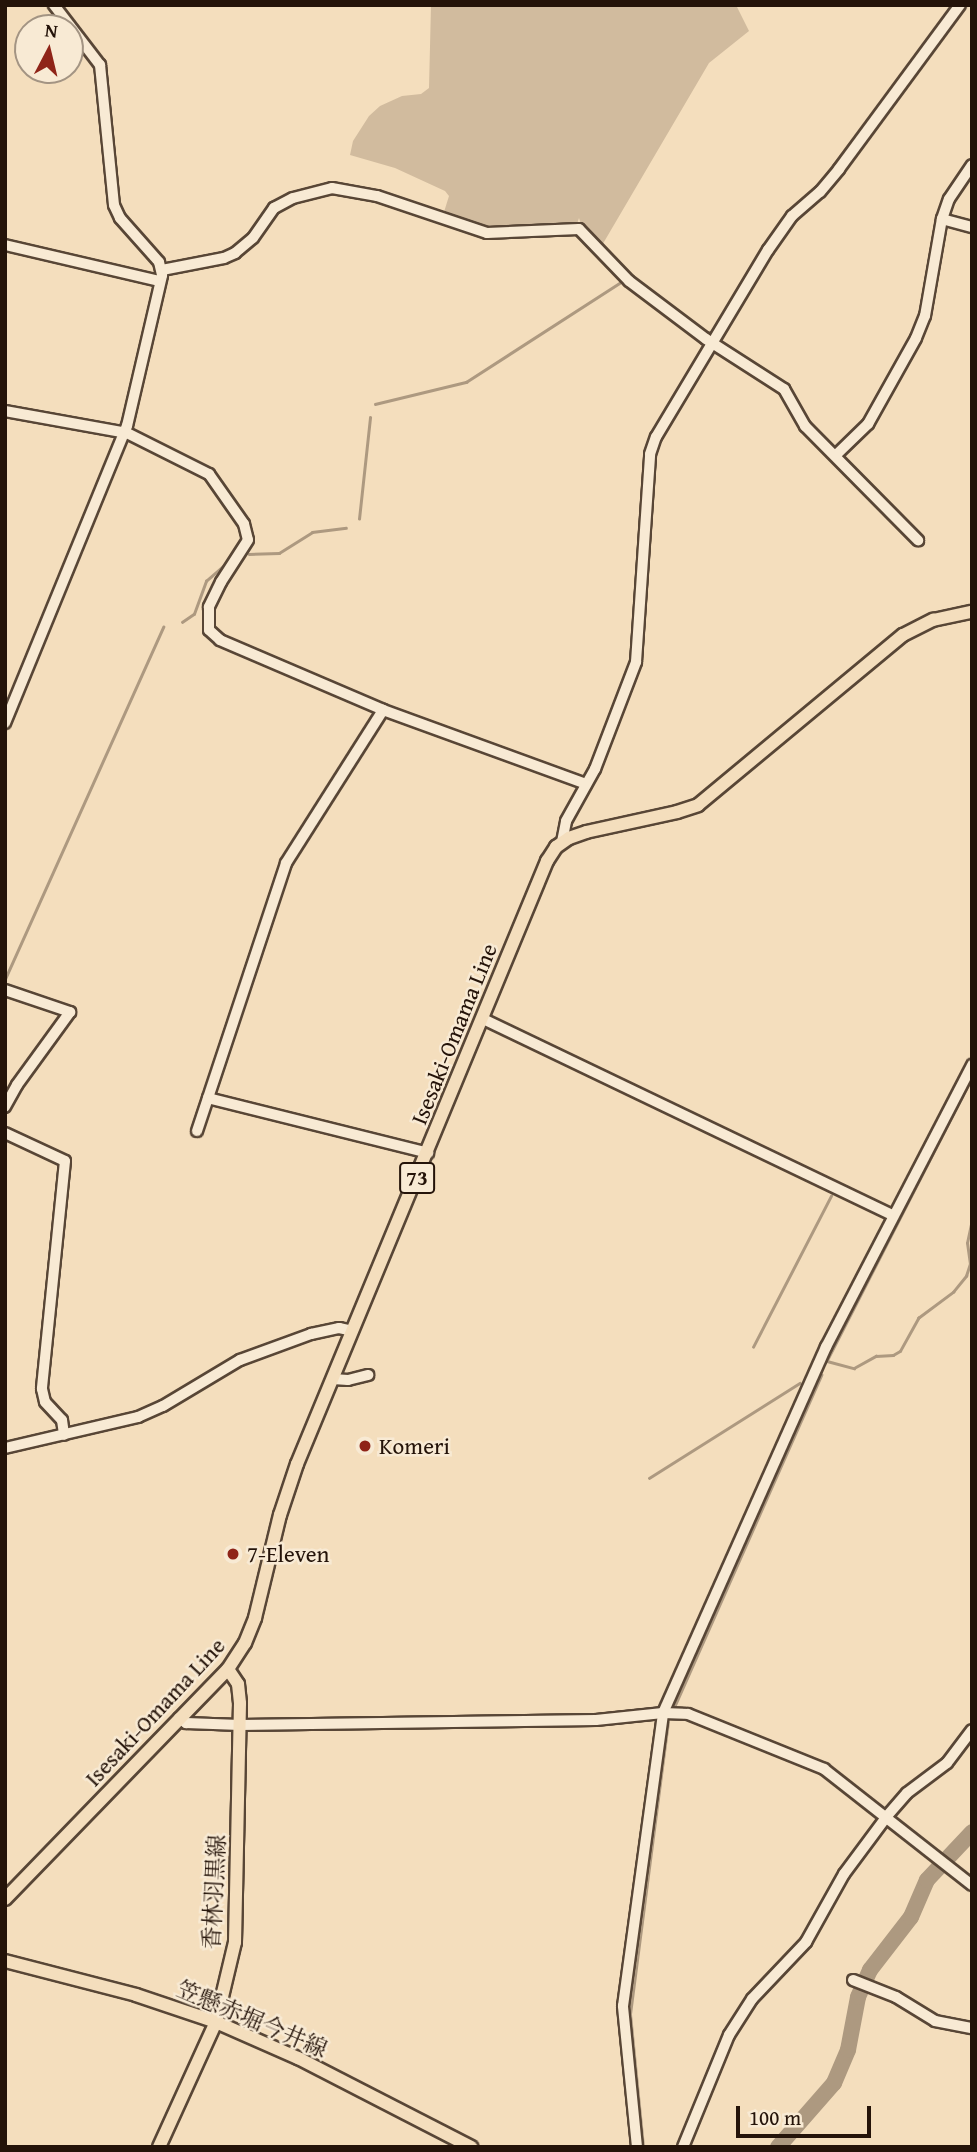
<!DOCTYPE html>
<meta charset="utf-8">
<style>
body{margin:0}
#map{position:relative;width:977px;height:2152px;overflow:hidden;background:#f4debd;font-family:"Gentium Book Plus","Noto Serif JP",serif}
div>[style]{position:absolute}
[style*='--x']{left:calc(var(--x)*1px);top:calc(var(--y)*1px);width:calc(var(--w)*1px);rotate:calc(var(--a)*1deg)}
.green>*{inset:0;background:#d1bb9e}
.stream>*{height:2.5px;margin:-1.25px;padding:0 1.25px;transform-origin:1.25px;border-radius:1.25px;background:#ad9980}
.river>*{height:16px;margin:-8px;padding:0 8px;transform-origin:8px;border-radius:8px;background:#ad9980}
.roads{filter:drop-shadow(2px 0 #584636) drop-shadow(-2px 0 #584636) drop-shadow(0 2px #584636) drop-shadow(0 -2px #584636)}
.minor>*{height:10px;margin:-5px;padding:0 5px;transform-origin:5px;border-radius:5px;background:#f8ead4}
.major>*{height:12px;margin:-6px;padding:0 6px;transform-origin:6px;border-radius:6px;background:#f4debd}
.dots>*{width:19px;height:19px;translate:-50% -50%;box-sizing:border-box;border:4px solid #f8ead4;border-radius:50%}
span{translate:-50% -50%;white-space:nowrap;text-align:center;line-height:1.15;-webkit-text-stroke:5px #f8ead4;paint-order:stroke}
.shield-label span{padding:2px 5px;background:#f8ead4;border:2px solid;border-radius:5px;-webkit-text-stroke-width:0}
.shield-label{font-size:21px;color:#241309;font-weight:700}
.street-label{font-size:23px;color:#241309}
.poi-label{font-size:23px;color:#241309}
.left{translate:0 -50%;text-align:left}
.frame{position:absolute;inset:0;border:7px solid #241309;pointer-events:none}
.north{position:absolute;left:14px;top:14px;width:70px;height:70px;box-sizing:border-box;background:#f8ead4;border:2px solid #a39483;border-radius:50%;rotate:7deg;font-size:19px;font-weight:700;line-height:28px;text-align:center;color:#241309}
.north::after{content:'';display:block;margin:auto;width:24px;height:32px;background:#8f2418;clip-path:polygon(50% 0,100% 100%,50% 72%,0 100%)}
.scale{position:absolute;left:736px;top:2106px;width:135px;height:32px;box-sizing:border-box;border:4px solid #241309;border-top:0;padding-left:9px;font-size:21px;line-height:24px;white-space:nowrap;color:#241309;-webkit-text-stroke:5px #f8ead4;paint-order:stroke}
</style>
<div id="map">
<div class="green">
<div style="clip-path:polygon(431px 5px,736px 5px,749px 31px,709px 63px,601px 247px,582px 228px,579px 218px,576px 227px,489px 229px,474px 224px,444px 212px,449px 196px,445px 191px,395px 168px,350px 155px,353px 141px,369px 116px,380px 106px,402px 96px,421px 94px,429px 88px)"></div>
</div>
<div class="stream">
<div style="--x:932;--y:34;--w:35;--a:-55"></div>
<div style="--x:664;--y:301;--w:52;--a:36.4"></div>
<div style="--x:706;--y:332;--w:7;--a:0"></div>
<div style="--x:713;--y:332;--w:131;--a:-58.7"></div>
<div style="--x:781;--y:220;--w:51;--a:-43.4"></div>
<div style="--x:818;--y:185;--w:161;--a:-52.6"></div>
<div style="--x:375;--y:404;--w:94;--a:-13.6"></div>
<div style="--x:466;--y:382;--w:188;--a:-32.8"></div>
<div style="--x:359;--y:519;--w:102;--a:-83.8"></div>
<div style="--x:249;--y:554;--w:30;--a:-2"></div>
<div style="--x:279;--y:553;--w:39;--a:-32"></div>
<div style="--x:312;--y:532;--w:34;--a:-7"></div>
<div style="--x:182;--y:622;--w:14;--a:-34"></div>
<div style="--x:194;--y:614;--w:35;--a:-70"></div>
<div style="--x:206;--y:581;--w:30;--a:-41"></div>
<div style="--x:5;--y:979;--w:386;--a:-65.8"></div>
<div style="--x:972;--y:1078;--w:318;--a:117.1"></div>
<div style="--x:827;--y:1361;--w:28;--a:15"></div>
<div style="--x:854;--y:1368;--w:25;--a:-29"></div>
<div style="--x:876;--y:1356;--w:17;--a:-3"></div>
<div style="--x:893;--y:1355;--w:8;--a:-30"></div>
<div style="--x:900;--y:1351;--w:38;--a:-61"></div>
<div style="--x:918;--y:1318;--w:44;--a:-36.6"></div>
<div style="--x:953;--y:1292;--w:21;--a:-51"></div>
<div style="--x:966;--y:1276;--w:13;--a:-72"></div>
<div style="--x:970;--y:1264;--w:21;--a:-98"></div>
<div style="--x:967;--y:1243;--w:24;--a:-78"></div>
<div style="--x:753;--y:1347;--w:170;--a:-62.7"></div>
<div style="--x:649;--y:1478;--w:178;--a:-32.2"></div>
<div style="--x:675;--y:1705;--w:361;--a:-66.1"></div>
<div style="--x:643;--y:2147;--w:134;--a:-95.6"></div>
<div style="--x:630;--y:2014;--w:294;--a:-82.6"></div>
</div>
<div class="river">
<div style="--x:778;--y:2147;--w:85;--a:-48.8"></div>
<div style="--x:834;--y:2083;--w:36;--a:-67"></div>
<div style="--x:848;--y:2050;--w:54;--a:-79.3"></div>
<div style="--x:858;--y:1997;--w:30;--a:-66"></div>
<div style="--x:870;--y:1970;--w:67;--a:-52.3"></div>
<div style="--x:911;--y:1917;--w:40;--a:-66.6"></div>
<div style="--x:927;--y:1880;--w:66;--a:-46.8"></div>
</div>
<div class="roads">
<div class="minor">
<div style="--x:942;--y:219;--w:31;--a:15"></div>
<div style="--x:5;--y:245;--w:159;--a:13.1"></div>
<div style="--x:162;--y:270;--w:63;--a:-11"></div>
<div style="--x:224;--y:258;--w:12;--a:-24"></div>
<div style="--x:235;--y:253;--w:23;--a:-40"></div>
<div style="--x:253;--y:238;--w:37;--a:-55"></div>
<div style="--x:274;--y:208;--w:21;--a:-28"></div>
<div style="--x:293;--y:198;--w:40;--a:-14.4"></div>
<div style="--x:332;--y:188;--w:46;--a:10.1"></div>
<div style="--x:377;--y:196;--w:116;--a:18.6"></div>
<div style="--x:487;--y:233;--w:92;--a:-2.5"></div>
<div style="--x:579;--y:229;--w:72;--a:46.1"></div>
<div style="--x:629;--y:281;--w:96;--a:37"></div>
<div style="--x:706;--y:339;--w:93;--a:32.7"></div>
<div style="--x:784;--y:389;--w:43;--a:60.4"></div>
<div style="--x:805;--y:426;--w:161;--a:45.3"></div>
<div style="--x:5;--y:411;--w:124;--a:10.2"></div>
<div style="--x:127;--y:433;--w:92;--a:26.6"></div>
<div style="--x:209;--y:474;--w:61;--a:55"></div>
<div style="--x:244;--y:524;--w:16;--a:76"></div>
<div style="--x:248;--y:540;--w:50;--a:122.7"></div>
<div style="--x:221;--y:582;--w:28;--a:116"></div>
<div style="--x:209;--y:607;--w:23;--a:90"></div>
<div style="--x:209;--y:630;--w:15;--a:42"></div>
<div style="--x:220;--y:640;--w:177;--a:23.2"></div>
<div style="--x:383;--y:710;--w:216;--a:20"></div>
<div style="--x:836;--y:455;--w:45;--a:-44.1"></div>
<div style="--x:868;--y:424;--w:98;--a:-60.8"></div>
<div style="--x:916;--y:338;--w:24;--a:-68"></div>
<div style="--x:925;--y:316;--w:98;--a:-80.1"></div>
<div style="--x:942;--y:219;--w:21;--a:-71"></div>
<div style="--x:949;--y:199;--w:41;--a:-55.9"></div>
<div style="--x:5;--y:723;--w:321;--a:-67.7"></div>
<div style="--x:127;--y:426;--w:155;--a:-76.9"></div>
<div style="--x:162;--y:275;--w:13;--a:-103"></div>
<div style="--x:159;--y:262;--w:59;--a:-131.6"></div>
<div style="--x:120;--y:218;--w:14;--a:-115"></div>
<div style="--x:114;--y:205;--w:141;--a:-95.7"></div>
<div style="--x:100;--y:65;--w:76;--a:-127.5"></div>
<div style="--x:562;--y:842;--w:21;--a:-79"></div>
<div style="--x:566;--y:821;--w:60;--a:-60.9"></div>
<div style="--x:595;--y:769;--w:115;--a:-69"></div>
<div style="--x:636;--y:662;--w:208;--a:-86.1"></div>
<div style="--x:650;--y:454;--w:18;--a:-71"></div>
<div style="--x:656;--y:437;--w:218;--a:-59.1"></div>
<div style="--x:768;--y:250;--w:42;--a:-54.8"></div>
<div style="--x:792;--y:216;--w:37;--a:-41"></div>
<div style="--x:820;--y:192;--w:30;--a:-50"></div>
<div style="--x:839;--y:169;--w:204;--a:-53.6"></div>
<div style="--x:5;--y:990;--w:69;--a:18.7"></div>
<div style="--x:70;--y:1012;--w:90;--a:126"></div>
<div style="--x:17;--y:1085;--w:25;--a:119"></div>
<div style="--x:483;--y:1019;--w:454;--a:25.6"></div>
<div style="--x:208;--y:1098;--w:227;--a:14"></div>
<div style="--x:197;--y:1131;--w:282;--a:-71.6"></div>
<div style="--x:286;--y:863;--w:181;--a:-57.6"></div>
<div style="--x:5;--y:1133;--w:66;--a:25"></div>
<div style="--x:65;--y:1161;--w:229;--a:95.8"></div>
<div style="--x:42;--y:1389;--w:13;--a:77"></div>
<div style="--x:45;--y:1402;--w:25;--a:47"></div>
<div style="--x:62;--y:1420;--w:15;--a:82"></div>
<div style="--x:333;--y:1379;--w:15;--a:4"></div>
<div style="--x:348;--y:1380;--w:21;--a:-14"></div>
<div style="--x:5;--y:1448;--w:137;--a:-13.1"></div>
<div style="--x:138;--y:1417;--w:27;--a:-24"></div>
<div style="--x:163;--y:1406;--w:90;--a:-30.9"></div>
<div style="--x:240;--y:1360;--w:76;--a:-20.1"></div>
<div style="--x:311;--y:1334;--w:29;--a:-12"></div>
<div style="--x:339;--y:1328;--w:14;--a:12"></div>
<div style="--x:179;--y:1718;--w:9;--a:36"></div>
<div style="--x:186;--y:1723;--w:54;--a:2.1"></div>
<div style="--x:240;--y:1725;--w:356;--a:-0.8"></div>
<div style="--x:596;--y:1720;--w:67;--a:-6"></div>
<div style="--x:663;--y:1713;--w:25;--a:2"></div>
<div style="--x:688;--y:1714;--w:147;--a:22"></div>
<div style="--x:824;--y:1769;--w:188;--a:38.1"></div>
<div style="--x:853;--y:1980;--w:46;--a:21.6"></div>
<div style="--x:896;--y:1997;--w:46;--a:31.6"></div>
<div style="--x:935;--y:2021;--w:38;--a:11"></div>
<div style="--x:637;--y:2147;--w:142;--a:-95.7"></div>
<div style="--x:623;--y:2006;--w:296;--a:-82.2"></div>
<div style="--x:663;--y:1713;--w:401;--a:-66"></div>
<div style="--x:826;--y:1347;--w:318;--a:-62.6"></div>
<div style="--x:683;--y:2147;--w:121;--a:-67.7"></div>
<div style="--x:729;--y:2035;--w:43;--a:-57.4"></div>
<div style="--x:752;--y:1999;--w:79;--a:-46.5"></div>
<div style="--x:806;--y:1942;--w:78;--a:-60.8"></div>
<div style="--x:844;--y:1874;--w:72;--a:-53.4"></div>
<div style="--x:887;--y:1816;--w:30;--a:-49"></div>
<div style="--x:907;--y:1793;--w:50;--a:-36.9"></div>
<div style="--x:947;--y:1763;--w:41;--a:-52.9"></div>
</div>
<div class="major">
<div style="--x:5;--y:1899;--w:320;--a:-45.9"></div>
<div style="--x:228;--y:1669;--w:31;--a:-57"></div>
<div style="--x:245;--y:1643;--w:27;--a:-68"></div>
<div style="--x:255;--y:1618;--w:106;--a:-76.4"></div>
<div style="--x:280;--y:1515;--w:54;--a:-71.6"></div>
<div style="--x:297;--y:1464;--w:653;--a:-67.48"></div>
<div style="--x:547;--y:861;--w:17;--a:-57"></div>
<div style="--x:556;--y:847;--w:16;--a:-35"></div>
<div style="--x:569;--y:838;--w:18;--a:-19"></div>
<div style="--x:586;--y:832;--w:93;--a:-12.4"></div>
<div style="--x:677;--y:812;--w:22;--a:-18"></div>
<div style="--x:698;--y:805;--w:266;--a:-39.7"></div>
<div style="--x:903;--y:635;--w:34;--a:-27"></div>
<div style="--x:933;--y:620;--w:40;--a:-12"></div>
<div style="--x:5;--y:1961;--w:135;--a:14.5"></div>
<div style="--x:136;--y:1995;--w:84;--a:18.6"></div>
<div style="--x:216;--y:2022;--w:90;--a:23.7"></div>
<div style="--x:298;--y:2058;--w:195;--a:27.2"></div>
<div style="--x:159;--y:2147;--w:137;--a:-65.5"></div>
<div style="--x:216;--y:2022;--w:82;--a:-76.6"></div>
<div style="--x:235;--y:1942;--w:239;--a:-88.8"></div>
<div style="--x:240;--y:1703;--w:19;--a:-96"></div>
<div style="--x:238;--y:1684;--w:18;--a:-124"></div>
</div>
</div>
<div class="dots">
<div style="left:365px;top:1446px;background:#8f2418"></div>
<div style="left:233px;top:1554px;background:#8f2418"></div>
</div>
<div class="shield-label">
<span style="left:417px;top:1178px">73</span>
</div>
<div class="street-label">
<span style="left:454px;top:1034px;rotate:-68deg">Isesaki-Omama Line</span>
<span style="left:155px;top:1712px;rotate:-47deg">Isesaki-Omama Line</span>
<span style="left:214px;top:1892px;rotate:-87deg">香林羽黒線</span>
<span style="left:252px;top:2019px;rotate:23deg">笠懸赤堀今井線</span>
</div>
<div class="poi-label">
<span class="left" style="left:379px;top:1446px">Komeri</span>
<span class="left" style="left:247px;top:1554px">7-Eleven</span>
</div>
<div class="frame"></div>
<div class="north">N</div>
<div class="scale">100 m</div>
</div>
